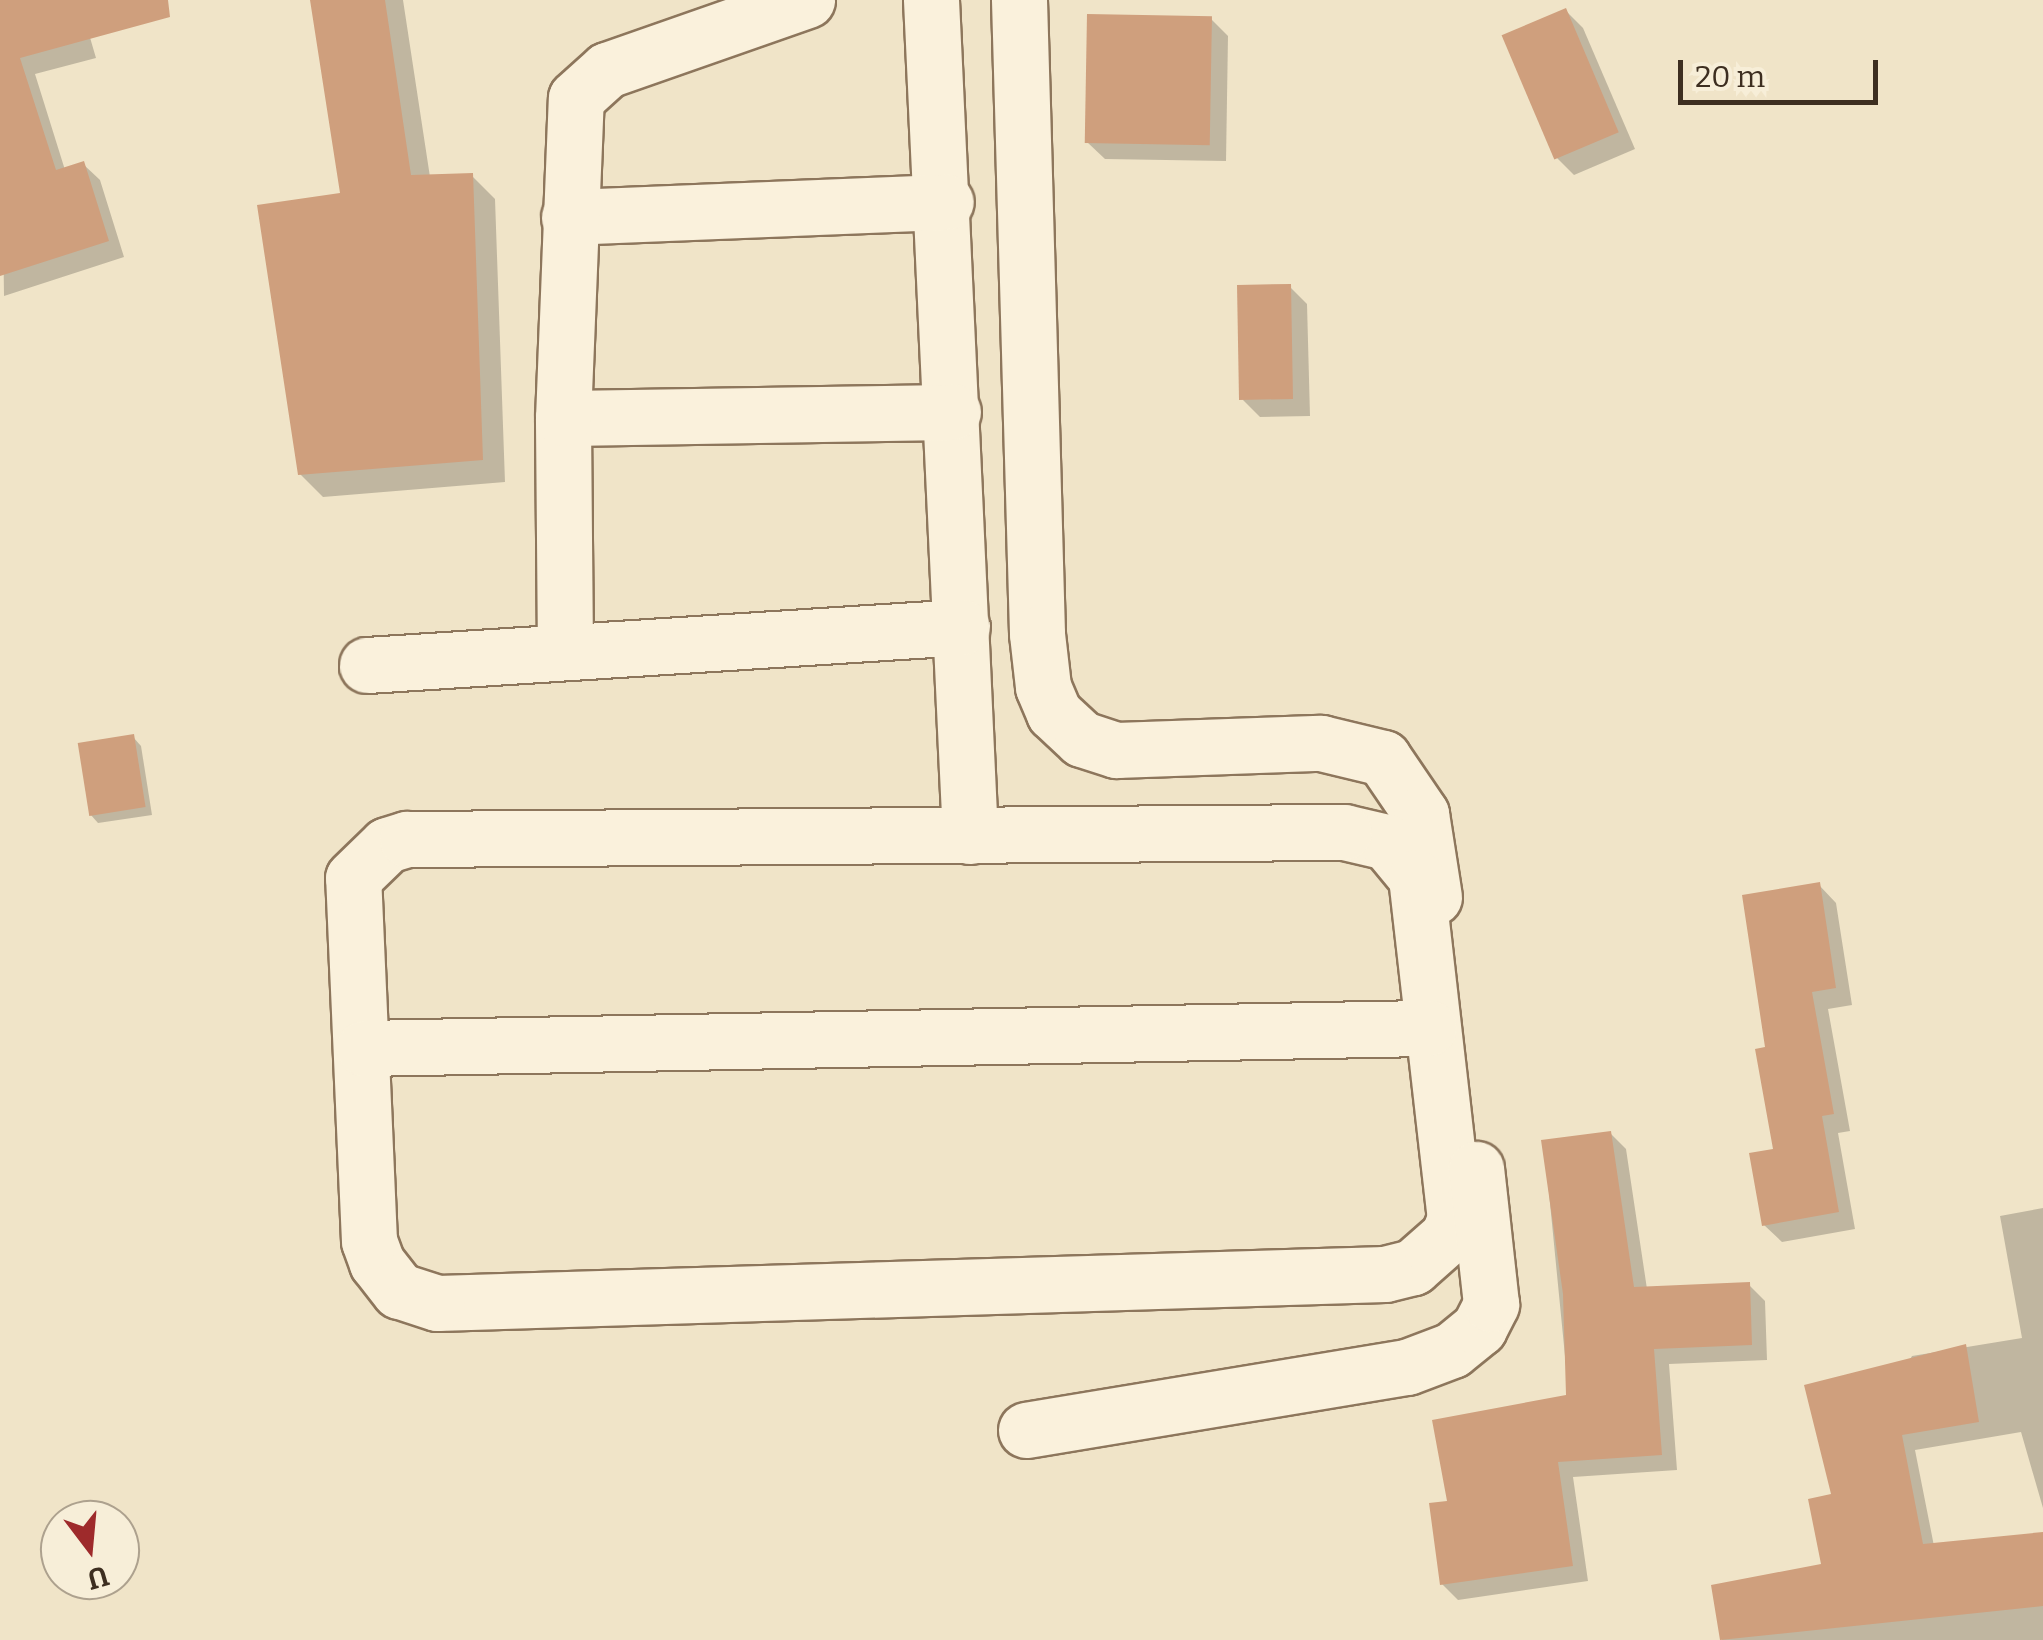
<!DOCTYPE html>
<style>
body{margin:0}
#map{position:relative;width:2043px;height:1640px;overflow:hidden;background:#f0e4c8;font-family:Bitter,serif}
div>[style]{position:absolute}
[style*='--x']{left:calc(var(--x)*1px);top:calc(var(--y)*1px);width:calc(var(--w)*1px);rotate:calc(var(--a)*1deg)}
.shadow>*{inset:0;background:#0003}
.building>*{inset:0;background:#cf9f7d;transform-origin:0 0}
.roads{filter:drop-shadow(2px 0 #8d765c) drop-shadow(-2px 0 #8d765c) drop-shadow(0 2px #8d765c) drop-shadow(0 -2px #8d765c)}
.minor>*{height:55px;margin:-27.5px;padding:0 27.5px;transform-origin:27.5px;border-radius:27.5px;background:#faf1dc}
span{translate:-50% -50%;white-space:nowrap;text-align:center;line-height:1.15;-webkit-text-stroke:8px #f7eed8;paint-order:stroke}
.north{position:absolute;left:40px;top:1500px;width:100px;height:100px;box-sizing:border-box;background:#f7eed8;border:2px solid #ada18e;border-radius:50%;rotate:164deg;font-size:28px;font-weight:700;line-height:40px;text-align:center;color:#3d2e20}
.north::after{content:'';display:block;margin:auto;width:35px;height:45px;background:#9e2a2b;clip-path:polygon(50% 0,100% 100%,50% 72%,0 100%)}
.scale{position:absolute;left:1678px;top:60px;width:200px;height:45px;box-sizing:border-box;border:5px solid #3d2e20;border-top:0;padding-left:12px;font-size:30px;line-height:35px;white-space:nowrap;color:#3d2e20;-webkit-text-stroke:8px #f7eed8;paint-order:stroke}
</style>
<div id="map">
<div class="shadow">
<div style="clip-path:polygon(11px 0,79px 0,96px 58px,35px 74px,65px 170px,83px 164px,100px 180px,124px 257px,4px 296px,0 3px)"></div>
<div style="clip-path:polygon(317px 0,403px 0,430px 177px,472px 176px,495px 199px,505px 482px,323px 497px,300px 474px,342px 195px)"></div>
<div style="clip-path:polygon(1566px 11px,1583px 28px,1635px 149px,1574px 175px,1557px 158px)"></div>
<div style="clip-path:polygon(1210px 18px,1228px 36px,1226px 161px,1105px 159px,1087px 142px)"></div>
<div style="clip-path:polygon(1290px 287px,1307px 304px,1310px 416px,1260px 417px,1243px 400px)"></div>
<div style="clip-path:polygon(133px 737px,141px 746px,152px 815px,98px 823px,90px 814px)"></div>
<div style="clip-path:polygon(1819px 885px,1836px 903px,1852px 1005px,1828px 1009px,1850px 1131px,1838px 1133px,1855px 1229px,1782px 1242px,1764px 1225px,1776px 1151px,1768px 1049px)"></div>
<div style="clip-path:polygon(1610px 1133px,1626px 1149px,1647px 1289px,1749px 1285px,1765px 1301px,1767px 1360px,1669px 1364px,1677px 1470px,1573px 1477px,1588px 1581px,1458px 1600px,1442px 1584px,1450px 1503px,1569px 1397px,1544px 1142px)"></div>
<div style="clip-path:polygon(2043px 1208px,2043px 1508px,2021px 1432px,1915px 1450px,1934px 1546px,2043px 1535px,2043px 1640px,1722px 1640px,1714px 1587px,1824px 1566px,1835px 1496px,1912px 1356px,2022px 1338px,2000px 1216px)"></div>
</div>
<div class="building">
<div style="clip-path:polygon(0 0,168px 0,170px 17px,20px 58px,56px 170px,84px 161px,109px 241px,0 276px)"></div>
<div style="clip-path:polygon(310px 0,385px 0,411px 175px,473px 173px,483px 460px,298px 475px,257px 205px,340px 193px)"></div>
<div style="left:1566px;top:8px;width:135px;height:70px;rotate:67deg"></div>
<div style="left:1087px;top:14px;width:125px;height:129px;rotate:1deg"></div>
<div style="left:1291px;top:284px;width:115px;height:54px;rotate:89deg"></div>
<div style="left:134px;top:734px;width:74px;height:57px;rotate:81deg"></div>
<div style="clip-path:polygon(1820px 882px,1836px 988px,1812px 992px,1834px 1114px,1822px 1116px,1839px 1212px,1762px 1226px,1749px 1153px,1773px 1149px,1755px 1049px,1765px 1047px,1742px 895px)"></div>
<div style="clip-path:polygon(1611px 1131px,1634px 1287px,1750px 1282px,1752px 1345px,1654px 1349px,1662px 1455px,1558px 1462px,1573px 1566px,1440px 1585px,1429px 1503px,1447px 1501px,1432px 1420px,1566px 1395px,1563px 1294px,1541px 1140px)"></div>
<div style="clip-path:polygon(1966px 1344px,1979px 1422px,1902px 1435px,1923px 1544px,2043px 1532px,2043px 1606px,1720px 1640px,1711px 1585px,1821px 1564px,1808px 1499px,1831px 1494px,1804px 1385px)"></div>
</div>
<div class="roads">
<div class="minor">
<div style="--x:931;--y:0;--w:837;--a:87.33"></div>
<div style="--x:1019;--y:0;--w:634;--a:88.37"></div>
<div style="--x:1037;--y:634;--w:53;--a:83.5"></div>
<div style="--x:1043;--y:687;--w:28;--a:67"></div>
<div style="--x:1054;--y:713;--w:38;--a:43"></div>
<div style="--x:1082;--y:739;--w:36;--a:18"></div>
<div style="--x:1116;--y:750;--w:205;--a:-2"></div>
<div style="--x:1321;--y:743;--w:64;--a:13.6"></div>
<div style="--x:1383;--y:758;--w:68;--a:55.8"></div>
<div style="--x:1421;--y:814;--w:84;--a:81.1"></div>
<div style="--x:569;--y:217;--w:377;--a:-2.3"></div>
<div style="--x:563;--y:418;--w:390;--a:-0.9"></div>
<div style="--x:565;--y:652;--w:234;--a:-90.5"></div>
<div style="--x:563;--y:418;--w:320;--a:-87.7"></div>
<div style="--x:576;--y:98;--w:42;--a:-42.1"></div>
<div style="--x:607;--y:70;--w:212;--a:-19.3"></div>
<div style="--x:367;--y:665;--w:596;--a:-3.65"></div>
<div style="--x:1344;--y:832;--w:44;--a:13.1"></div>
<div style="--x:1387;--y:842;--w:45;--a:50.4"></div>
<div style="--x:1416;--y:877;--w:343;--a:83.5"></div>
<div style="--x:1455;--y:1218;--w:19;--a:111"></div>
<div style="--x:1448;--y:1236;--w:47;--a:138.5"></div>
<div style="--x:1413;--y:1267;--w:29;--a:166"></div>
<div style="--x:1385;--y:1274;--w:948;--a:178.25"></div>
<div style="--x:437;--y:1303;--w:40;--a:-162"></div>
<div style="--x:399;--y:1291;--w:36;--a:-128"></div>
<div style="--x:377;--y:1263;--w:23;--a:-110"></div>
<div style="--x:369;--y:1241;--w:363;--a:-92.5"></div>
<div style="--x:353;--y:878;--w:47;--a:-44.1"></div>
<div style="--x:387;--y:845;--w:21;--a:-17"></div>
<div style="--x:407;--y:839;--w:937;--a:-0.43"></div>
<div style="--x:364;--y:1048;--w:1065;--a:-1.08"></div>
<div style="--x:1026;--y:1430;--w:386;--a:-9.4"></div>
<div style="--x:1407;--y:1367;--w:48;--a:-20.7"></div>
<div style="--x:1452;--y:1350;--w:35;--a:-39"></div>
<div style="--x:1479;--y:1328;--w:27;--a:-63"></div>
<div style="--x:1491;--y:1304;--w:136;--a:-96.3"></div>
</div>
</div>
<div class="north">U</div>
<div class="scale">20 m</div>
</div>
